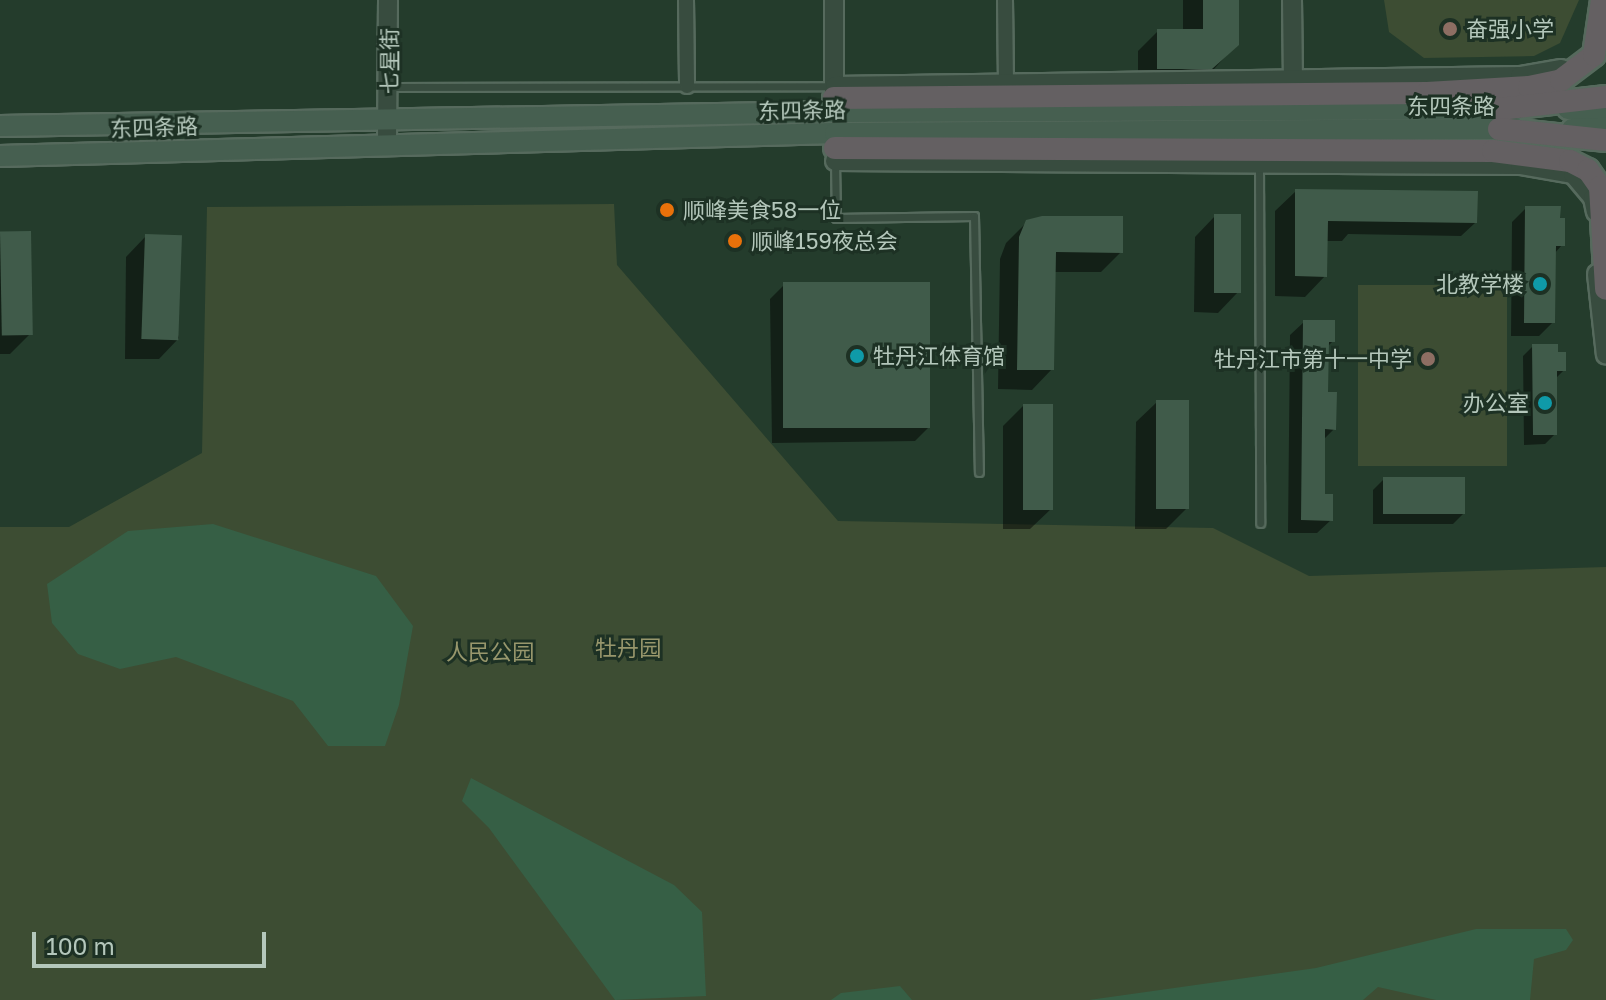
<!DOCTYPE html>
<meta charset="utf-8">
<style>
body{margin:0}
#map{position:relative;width:1606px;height:1000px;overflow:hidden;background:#243c2c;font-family:"Golos Text","Noto Sans SC",sans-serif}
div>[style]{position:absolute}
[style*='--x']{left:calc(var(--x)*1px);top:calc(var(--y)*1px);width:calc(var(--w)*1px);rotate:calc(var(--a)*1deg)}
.green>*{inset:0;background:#3d4d33;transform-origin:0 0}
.water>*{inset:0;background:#365f45}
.shadow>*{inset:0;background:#0007}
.building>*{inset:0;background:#405b4a;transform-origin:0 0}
.roads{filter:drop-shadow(2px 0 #566a5d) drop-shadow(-2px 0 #566a5d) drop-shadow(0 2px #566a5d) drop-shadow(0 -2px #566a5d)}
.service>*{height:7px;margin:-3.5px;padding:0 3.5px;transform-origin:3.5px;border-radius:3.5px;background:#384c3f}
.minor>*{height:14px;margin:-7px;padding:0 7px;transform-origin:7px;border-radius:7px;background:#384c3f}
.tertiary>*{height:18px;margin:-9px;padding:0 9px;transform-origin:9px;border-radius:9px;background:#384c3f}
.secondary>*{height:20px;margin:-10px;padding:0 10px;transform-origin:10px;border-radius:10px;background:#465f50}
.trunk>*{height:22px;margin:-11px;padding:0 11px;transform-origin:11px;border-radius:11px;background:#646062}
.dots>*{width:22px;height:22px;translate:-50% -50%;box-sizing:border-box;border:4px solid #1d3124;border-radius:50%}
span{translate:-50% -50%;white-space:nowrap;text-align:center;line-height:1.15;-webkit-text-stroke:6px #1d3124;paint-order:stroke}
.poi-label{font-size:22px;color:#b4c7bb}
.left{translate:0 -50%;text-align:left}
.right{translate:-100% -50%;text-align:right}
.street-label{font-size:22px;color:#b4c7bb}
.park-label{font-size:22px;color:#98976c}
.scale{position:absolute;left:32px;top:932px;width:234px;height:36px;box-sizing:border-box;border:4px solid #b4c7bb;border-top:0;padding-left:10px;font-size:24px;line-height:28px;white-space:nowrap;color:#b4c7bb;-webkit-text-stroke:6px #1d3124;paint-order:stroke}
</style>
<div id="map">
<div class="green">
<div style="clip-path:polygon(1384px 0,1579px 0,1560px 43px,1534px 56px,1424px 58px,1389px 32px)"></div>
<div style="clip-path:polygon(614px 204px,617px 265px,838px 521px,1213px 528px,1309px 576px,1606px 567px,1606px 1000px,0 1000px,0 527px,69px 527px,202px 453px,207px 207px)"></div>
<div style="left:1358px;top:285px;width:149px;height:181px"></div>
</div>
<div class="water">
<div style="clip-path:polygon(213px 524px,376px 576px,413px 626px,399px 705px,385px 746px,328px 746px,293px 701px,176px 657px,120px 669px,78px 654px,52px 623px,47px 584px,128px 531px)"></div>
<div style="clip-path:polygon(471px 778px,674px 885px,702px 912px,706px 996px,615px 1000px,489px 828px,462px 801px)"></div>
<div style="clip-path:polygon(1476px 929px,1566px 929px,1573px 940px,1566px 950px,1534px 959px,1530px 1000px,1436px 1000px,1378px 987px,1363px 1000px,1089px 1000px,1316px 968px)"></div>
<div style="clip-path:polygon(900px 986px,912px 1000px,831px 1000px,841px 993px)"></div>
</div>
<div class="shadow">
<div style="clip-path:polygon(1183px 0,1237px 0,1237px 44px,1203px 81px,1138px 89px,1138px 51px,1158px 31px,1183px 31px)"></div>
<div style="clip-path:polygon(1296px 191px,1475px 223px,1461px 236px,1348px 234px,1342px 241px,1326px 241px,1325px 276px,1305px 297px,1275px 296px,1275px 211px)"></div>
<div style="clip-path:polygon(1526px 208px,1562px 245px,1554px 254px,1553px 322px,1539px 336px,1511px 336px,1512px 222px)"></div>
<div style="clip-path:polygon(1215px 216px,1238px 292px,1218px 313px,1194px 312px,1195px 237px)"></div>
<div style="clip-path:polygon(1027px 222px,1121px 252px,1101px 272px,1053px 272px,1052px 369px,1032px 390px,998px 389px,1000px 259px,1006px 243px)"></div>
<div style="clip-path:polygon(0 234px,30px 334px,10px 354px,0 354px)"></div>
<div style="clip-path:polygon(146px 236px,179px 338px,159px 359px,125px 359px,126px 257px)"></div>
<div style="clip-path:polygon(784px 285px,929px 427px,915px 441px,772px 443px,770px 299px)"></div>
<div style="clip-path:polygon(1304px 322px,1333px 341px,1327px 347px,1326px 394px,1334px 429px,1323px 440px,1323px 496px,1331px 520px,1317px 533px,1288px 533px,1290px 335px)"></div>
<div style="clip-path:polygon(1533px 346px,1556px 354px,1564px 370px,1555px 379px,1555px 434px,1545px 444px,1524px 445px,1523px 356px)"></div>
<div style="clip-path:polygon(1157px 402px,1186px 509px,1166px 529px,1135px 529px,1136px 422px)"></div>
<div style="clip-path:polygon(1023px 406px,1051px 509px,1030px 529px,1003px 529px,1003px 426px)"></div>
<div style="clip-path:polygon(1383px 480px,1463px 514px,1453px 524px,1373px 524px,1373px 490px)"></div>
</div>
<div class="building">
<div style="clip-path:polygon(1203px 0,1239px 0,1239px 45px,1212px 69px,1157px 69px,1157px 29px,1203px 29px)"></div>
<div style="clip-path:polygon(1295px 189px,1478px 191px,1477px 223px,1328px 221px,1327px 277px,1295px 276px)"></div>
<div style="clip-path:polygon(1525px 206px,1561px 206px,1560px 218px,1565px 218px,1565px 246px,1556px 246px,1555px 323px,1524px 323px)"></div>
<div style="left:1214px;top:214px;width:27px;height:79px"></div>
<div style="clip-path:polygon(1042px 216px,1123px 216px,1123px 253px,1056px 252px,1054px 370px,1017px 370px,1019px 237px,1026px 220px)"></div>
<div style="left:31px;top:231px;width:104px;height:31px;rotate:89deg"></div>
<div style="left:145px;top:234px;width:37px;height:105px;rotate:2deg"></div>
<div style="left:930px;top:282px;width:146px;height:147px;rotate:90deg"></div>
<div style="clip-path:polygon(1303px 320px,1335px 320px,1335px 342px,1329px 342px,1328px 392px,1337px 392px,1336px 430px,1325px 429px,1325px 494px,1333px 494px,1333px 521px,1301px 520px)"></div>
<div style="clip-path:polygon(1532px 344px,1558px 344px,1558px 352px,1566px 352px,1566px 371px,1557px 371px,1557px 435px,1533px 435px)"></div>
<div style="left:1156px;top:400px;width:33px;height:109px"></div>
<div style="left:1023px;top:404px;width:30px;height:106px"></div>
<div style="left:1465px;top:477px;width:37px;height:82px;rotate:90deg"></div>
</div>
<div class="roads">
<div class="service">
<div style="--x:389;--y:87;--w:443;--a:-0.1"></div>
<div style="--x:835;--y:162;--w:56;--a:89"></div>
<div style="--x:836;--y:218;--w:138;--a:-0.8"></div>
<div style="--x:974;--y:216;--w:256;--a:88.9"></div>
<div style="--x:1259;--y:165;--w:358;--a:89.8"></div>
</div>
<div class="minor">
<div style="--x:686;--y:0;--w:86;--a:89.3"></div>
<div style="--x:1005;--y:0;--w:84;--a:89.3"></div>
</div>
<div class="tertiary">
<div style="--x:834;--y:0;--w:97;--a:90"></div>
<div style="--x:1292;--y:0;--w:81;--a:89.3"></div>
<div style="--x:835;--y:86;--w:685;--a:-0.84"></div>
<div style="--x:1520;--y:76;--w:42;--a:-9.7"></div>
<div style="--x:387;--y:144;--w:144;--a:-89.6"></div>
<div style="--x:835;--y:161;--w:685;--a:0.33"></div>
<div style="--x:1520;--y:165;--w:54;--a:9.6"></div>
<div style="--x:1573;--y:174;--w:31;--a:50"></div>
<div style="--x:1593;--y:198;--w:14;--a:78"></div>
<div style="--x:1597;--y:274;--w:81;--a:83.7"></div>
</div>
<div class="secondary">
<div style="--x:1568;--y:109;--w:38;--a:2"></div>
<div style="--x:0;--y:126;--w:834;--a:-0.96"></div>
<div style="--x:834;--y:112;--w:682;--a:-0.25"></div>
<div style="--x:1572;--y:129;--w:34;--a:-2"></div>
<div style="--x:0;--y:156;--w:835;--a:-1.58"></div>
<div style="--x:835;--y:133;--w:681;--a:-0.34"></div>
</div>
<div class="trunk">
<div style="--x:834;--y:98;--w:593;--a:-0.48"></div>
<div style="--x:1427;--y:93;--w:102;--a:-3.4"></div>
<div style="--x:1529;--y:87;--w:33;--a:-12"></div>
<div style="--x:1561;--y:80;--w:41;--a:-37.1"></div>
<div style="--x:1594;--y:55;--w:56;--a:-81.7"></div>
<div style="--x:1500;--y:109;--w:107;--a:-6.5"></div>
<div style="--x:1499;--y:129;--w:108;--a:5.9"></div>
<div style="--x:835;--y:148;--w:658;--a:0.26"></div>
<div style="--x:1493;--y:151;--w:78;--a:7.4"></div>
<div style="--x:1570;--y:161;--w:20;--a:27"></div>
<div style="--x:1588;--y:170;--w:21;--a:55"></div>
<div style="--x:1600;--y:187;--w:102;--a:86.6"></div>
</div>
</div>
<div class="dots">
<div style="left:1450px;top:29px;background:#8d6e63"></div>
<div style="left:667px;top:210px;background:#e8710a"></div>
<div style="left:735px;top:241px;background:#e8710a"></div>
<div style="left:1540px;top:284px;background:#0f9aa8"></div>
<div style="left:857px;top:356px;background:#0f9aa8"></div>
<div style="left:1428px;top:359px;background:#8d6e63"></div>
<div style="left:1545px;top:403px;background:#0f9aa8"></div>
</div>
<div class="poi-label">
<span class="left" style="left:1466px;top:29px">奋强小学</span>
<span class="left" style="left:683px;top:210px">顺峰美食58一位</span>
<span class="left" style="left:751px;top:241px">顺峰159夜总会</span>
<span class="right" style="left:1524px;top:284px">北教学楼</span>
<span class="left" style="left:873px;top:356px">牡丹江体育馆</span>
<span class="right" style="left:1412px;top:359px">牡丹江市第十一中学</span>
<span class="right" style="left:1529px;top:403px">办公室</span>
</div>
<div class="street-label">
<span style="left:389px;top:61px;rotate:-90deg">七星街</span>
<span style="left:1451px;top:106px">东四条路</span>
<span style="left:802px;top:110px;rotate:-1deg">东四条路</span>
<span style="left:154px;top:127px;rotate:-2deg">东四条路</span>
</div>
<div class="park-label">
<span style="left:628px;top:648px">牡丹园</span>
<span style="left:490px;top:652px">人民公园</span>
</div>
<div class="scale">100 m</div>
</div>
